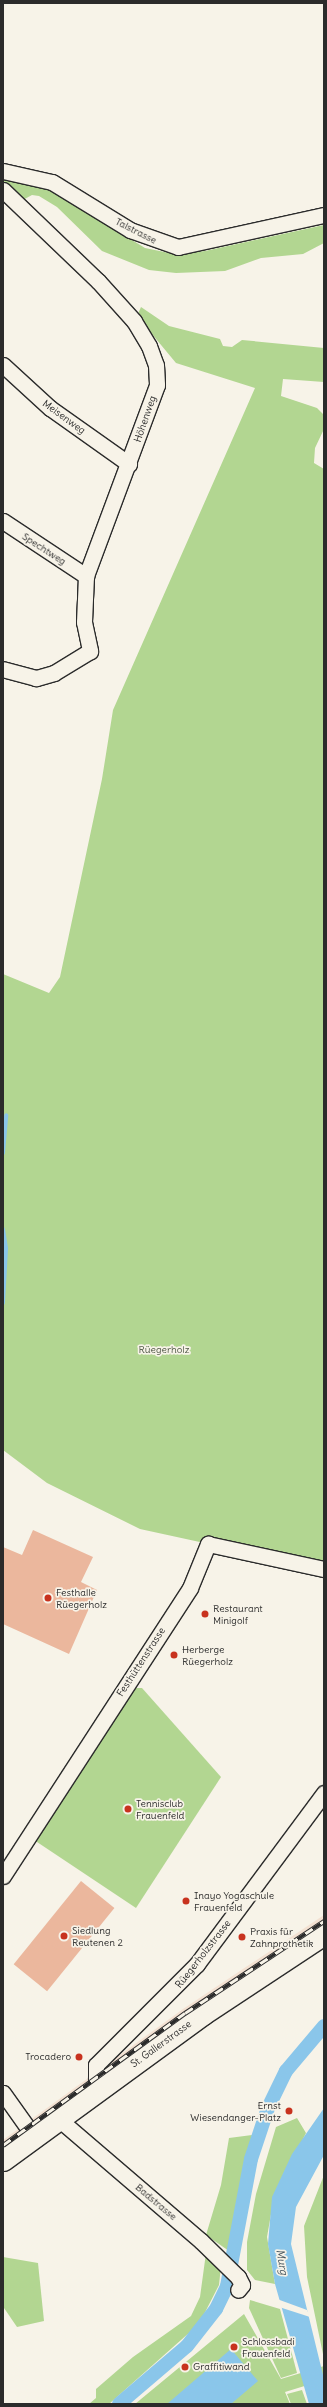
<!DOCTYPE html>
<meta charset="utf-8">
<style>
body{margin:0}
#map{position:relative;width:327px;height:2407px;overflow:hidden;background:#f7f3e8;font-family:Delius,sans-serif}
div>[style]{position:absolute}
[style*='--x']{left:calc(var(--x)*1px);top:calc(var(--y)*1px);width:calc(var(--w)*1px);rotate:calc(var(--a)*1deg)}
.built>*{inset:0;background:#f3e1d2}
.green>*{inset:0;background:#b2d691}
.water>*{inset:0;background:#8ac6ea}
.pier>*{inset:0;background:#f7f3e8}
.stream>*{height:4px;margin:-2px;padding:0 2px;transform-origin:2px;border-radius:2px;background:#8ac6ea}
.canal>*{height:14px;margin:-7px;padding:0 7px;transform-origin:7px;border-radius:7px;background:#8ac6ea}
.building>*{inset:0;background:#ebb79d;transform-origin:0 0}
.roads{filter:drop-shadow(1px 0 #2b2b2b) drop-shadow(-1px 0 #2b2b2b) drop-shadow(0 1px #2b2b2b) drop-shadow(0 -1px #2b2b2b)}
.minor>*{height:15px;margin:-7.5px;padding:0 7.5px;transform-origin:7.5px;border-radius:7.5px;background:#f7f3e8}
.secondary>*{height:21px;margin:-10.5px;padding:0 10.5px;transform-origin:10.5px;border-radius:10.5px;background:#f7f3e8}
.rail>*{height:4.5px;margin-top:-2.25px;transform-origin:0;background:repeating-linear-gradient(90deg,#f7f3e8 0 9px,#2b2b2b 0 18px);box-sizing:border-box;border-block:1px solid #2b2b2b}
.dots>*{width:11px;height:11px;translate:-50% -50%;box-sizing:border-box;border:2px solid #f7f3e8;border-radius:50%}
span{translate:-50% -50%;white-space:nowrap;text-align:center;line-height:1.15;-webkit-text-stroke:3.5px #f7f3e8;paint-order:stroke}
.street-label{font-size:10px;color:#2b2b2b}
.park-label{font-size:10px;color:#4d5644}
.poi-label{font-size:10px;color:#2b2b2b}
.left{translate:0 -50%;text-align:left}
.right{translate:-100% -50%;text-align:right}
.water-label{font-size:11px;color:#43525b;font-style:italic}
.frame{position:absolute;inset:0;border:4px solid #2b2b2b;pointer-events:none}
</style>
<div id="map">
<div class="built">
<div style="clip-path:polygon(324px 1915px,324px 1925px,3px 2149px,3px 2140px,183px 2009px)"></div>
</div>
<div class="green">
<div style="clip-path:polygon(3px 179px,50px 190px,145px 248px,174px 254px,205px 251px,324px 225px,324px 243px,303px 254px,261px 258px,225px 271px,176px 273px,149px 270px,102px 251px,57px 207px,39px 196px,32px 195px,21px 201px,3px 185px)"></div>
<div style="clip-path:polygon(141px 307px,169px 326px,220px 339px,223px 346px,232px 347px,242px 340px,324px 348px,324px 382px,283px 379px,281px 396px,317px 408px,324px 415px,324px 429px,315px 448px,314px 463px,324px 469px,324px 1569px,140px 1529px,47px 1483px,3px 1450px,3px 974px,49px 993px,60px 977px,102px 779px,113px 710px,255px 388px,176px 363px,137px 316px)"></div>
<div style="clip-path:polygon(133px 1688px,142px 1688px,221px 1777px,136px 1908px,34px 1840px)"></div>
<div style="clip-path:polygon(297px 2118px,306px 2133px,274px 2197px,267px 2237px,275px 2284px,255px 2280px,247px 2270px,247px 2242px,256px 2194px,276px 2127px)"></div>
<div style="clip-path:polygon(252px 2135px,246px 2160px,229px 2251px,206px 2235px,221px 2185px,229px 2138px)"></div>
<div style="clip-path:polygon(324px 2175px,323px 2291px,324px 2359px,307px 2277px,304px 2226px)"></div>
<div style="clip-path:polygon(206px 2253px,221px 2266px,219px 2285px,199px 2324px,109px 2404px,89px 2404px,96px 2398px,96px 2389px,133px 2357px,191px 2316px,200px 2297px)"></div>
<div style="clip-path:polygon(3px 2257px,38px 2263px,44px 2321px,17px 2327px,4px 2308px)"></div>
<div style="clip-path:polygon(250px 2300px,280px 2309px,297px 2373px,281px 2378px,249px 2308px)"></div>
<div style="clip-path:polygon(244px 2314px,281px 2379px,324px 2366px,324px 2380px,285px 2392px,290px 2404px,135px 2404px)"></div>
<div style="clip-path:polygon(302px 2390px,307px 2404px,291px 2404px,287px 2394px)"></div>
</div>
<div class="water">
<div style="clip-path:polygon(324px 2108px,324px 2155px,296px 2207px,291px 2244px,324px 2379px,324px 2404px,309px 2404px,275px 2284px,268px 2244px,272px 2197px,292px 2154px)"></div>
<div style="clip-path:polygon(231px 2349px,258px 2381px,231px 2404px,167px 2404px)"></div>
</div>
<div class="pier">
<div style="clip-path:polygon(277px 2299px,307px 2310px,310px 2317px,279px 2307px)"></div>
</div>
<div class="stream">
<div style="--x:3;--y:1153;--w:38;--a:-85"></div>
<div style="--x:3;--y:1229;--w:20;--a:81"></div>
<div style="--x:6;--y:1249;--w:54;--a:93.2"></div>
</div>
<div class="canal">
<div style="--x:119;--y:2404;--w:89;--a:-40.5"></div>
<div style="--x:187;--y:2346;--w:47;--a:-51.9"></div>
<div style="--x:216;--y:2309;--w:25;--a:-64"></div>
<div style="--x:227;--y:2286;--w:129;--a:-79.3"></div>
<div style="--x:251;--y:2159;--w:54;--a:-71.6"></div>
<div style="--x:268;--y:2108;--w:41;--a:-64.1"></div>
<div style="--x:286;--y:2071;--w:59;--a:-49.8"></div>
</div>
<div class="building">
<div style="clip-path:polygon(33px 1530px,93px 1557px,81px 1582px,97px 1590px,69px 1654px,3px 1624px,3px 1547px,22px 1555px)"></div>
<div style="left:81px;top:1881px;width:43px;height:107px;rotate:39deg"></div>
</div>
<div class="roads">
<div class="minor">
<div style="--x:3;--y:171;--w:50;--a:12.7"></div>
<div style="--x:52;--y:182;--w:92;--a:31.6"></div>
<div style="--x:130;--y:230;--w:51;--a:19.5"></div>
<div style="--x:178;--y:247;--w:149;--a:-12.4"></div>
<div style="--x:3;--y:190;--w:132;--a:43.8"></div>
<div style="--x:98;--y:281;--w:54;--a:48"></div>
<div style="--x:134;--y:321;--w:29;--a:59"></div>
<div style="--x:149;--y:346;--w:20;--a:70"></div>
<div style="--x:156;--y:365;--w:20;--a:87"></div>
<div style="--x:157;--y:385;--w:204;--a:110.4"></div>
<div style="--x:86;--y:576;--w:46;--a:92.5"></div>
<div style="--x:84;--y:622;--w:30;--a:78"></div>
<div style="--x:90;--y:651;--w:42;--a:148.6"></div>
<div style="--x:54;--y:673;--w:19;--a:164"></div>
<div style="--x:36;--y:678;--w:34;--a:-165"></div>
<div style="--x:3;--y:365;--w:64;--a:42.5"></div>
<div style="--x:50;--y:408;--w:97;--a:35.3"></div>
<div style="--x:3;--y:521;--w:100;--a:33.5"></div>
<div style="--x:3;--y:1876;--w:343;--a:-57"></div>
<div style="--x:190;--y:1588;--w:48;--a:-67.8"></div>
<div style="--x:208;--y:1544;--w:119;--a:12.2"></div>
<div style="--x:102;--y:2087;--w:11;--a:-124"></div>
<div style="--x:96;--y:2078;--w:13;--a:-90"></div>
<div style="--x:96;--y:2065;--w:143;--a:-45"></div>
<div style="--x:197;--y:1964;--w:213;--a:-53.4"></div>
<div style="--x:3;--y:2093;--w:55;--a:54.6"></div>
<div style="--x:61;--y:2121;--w:184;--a:40.6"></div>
<div style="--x:201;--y:2241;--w:52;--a:44.2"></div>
<div style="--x:238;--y:2277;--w:9;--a:63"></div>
<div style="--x:242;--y:2285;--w:6;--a:129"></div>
</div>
<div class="secondary">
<div style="--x:3;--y:2160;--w:248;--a:-36.1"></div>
<div style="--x:203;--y:2014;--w:145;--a:-33.5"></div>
</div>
</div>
<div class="rail">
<div style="--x:3;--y:2145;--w:225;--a:-36"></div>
<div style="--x:185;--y:2013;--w:167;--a:-33.5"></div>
</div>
<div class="dots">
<div style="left:48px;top:1598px;background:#c8321e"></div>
<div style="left:205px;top:1614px;background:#c8321e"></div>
<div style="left:174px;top:1655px;background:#c8321e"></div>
<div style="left:128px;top:1809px;background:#c8321e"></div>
<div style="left:186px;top:1901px;background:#c8321e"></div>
<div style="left:64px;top:1936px;background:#c8321e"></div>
<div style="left:242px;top:1937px;background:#c8321e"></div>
<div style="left:79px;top:2057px;background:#c8321e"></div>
<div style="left:289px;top:2111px;background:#c8321e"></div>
<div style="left:234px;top:2347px;background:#c8321e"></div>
<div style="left:185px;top:2367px;background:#c8321e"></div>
</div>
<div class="street-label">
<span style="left:136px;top:231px;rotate:27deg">Talstrasse</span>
<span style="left:64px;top:417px;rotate:36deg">Meisenweg</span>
<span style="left:145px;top:419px;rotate:-71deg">Höhenweg</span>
<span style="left:44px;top:549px;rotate:33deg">Spechtweg</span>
<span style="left:141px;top:1662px;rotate:-57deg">Festhüttenstrasse</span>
<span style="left:203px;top:1954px;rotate:-52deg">Rüegerholzstrasse</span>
<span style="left:161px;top:2044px;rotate:-36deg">St. Gallerstrasse</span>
<span style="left:156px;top:2202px;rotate:40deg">Badstrasse</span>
</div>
<div class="park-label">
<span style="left:164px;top:1350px">Rüegerholz</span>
</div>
<div class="poi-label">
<span class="left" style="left:56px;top:1598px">Festhalle<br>Rüegerholz</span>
<span class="left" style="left:213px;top:1614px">Restaurant<br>Minigolf</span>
<span class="left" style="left:182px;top:1655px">Herberge<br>Rüegerholz</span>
<span class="left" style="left:136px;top:1809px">Tennisclub<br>Frauenfeld</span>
<span class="left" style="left:194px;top:1901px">Inayo Yogaschule<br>Frauenfeld</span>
<span class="left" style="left:72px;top:1936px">Siedlung<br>Reutenen 2</span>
<span class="left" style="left:250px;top:1937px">Praxis für<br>Zahnprothetik</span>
<span class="right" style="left:71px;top:2057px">Trocadero</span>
<span class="right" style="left:281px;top:2111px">Ernst<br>Wiesendanger-Platz</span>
<span class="left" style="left:242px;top:2347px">Schlossbadi<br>Frauenfeld</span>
<span class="left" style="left:193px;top:2367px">Graffitiwand</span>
</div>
<div class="water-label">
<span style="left:282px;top:2262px;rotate:80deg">Murg</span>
</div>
<div class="frame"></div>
</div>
